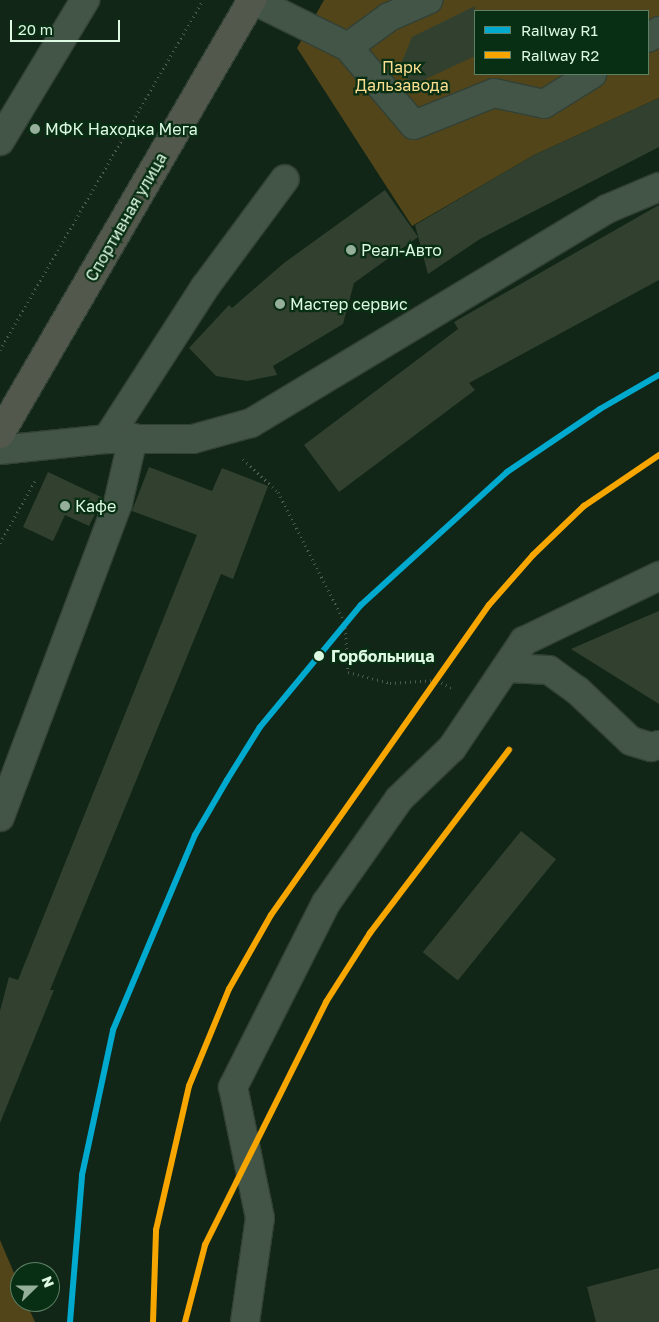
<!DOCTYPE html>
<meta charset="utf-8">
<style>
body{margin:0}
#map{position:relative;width:659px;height:1322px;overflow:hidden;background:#112617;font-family:"Golos Text",sans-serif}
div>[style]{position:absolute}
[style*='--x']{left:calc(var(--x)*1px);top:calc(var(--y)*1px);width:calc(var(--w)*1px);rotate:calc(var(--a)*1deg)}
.green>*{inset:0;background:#52451a}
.building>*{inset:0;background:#32412f;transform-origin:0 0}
.path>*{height:3px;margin-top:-1.5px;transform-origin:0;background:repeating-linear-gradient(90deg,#4c5c4f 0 1px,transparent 0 5px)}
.roads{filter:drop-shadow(1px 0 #324135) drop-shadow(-1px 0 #324135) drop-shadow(0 1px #324135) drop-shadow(0 -1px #324135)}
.minor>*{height:28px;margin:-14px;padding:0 14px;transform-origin:14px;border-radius:14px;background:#435547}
.major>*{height:28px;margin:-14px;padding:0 14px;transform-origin:14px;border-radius:14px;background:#53584c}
.rail>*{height:4px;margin-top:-2px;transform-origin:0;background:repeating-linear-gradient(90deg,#526256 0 8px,transparent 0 12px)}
.rail-1>*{height:6px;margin:-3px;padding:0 3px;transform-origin:3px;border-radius:3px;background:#00a9ce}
.rail-2>*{height:6px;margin:-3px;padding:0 3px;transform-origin:3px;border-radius:3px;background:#f7a600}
.dots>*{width:14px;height:14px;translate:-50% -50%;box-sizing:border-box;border:2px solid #082f13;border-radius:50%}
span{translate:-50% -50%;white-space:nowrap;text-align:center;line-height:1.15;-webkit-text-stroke:4.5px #082f13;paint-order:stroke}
.park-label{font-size:16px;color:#fcde91}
.poi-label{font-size:16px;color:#def9e2}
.left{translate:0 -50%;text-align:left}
.street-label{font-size:16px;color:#def9e2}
.stop-label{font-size:16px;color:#def9e2;font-weight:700}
.legend{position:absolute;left:474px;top:10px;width:175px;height:65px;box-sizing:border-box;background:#082f13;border:1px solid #5e8066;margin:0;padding:6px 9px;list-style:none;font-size:15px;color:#def9e2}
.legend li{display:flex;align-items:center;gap:10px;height:25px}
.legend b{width:25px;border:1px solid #5e8066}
.north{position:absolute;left:10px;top:1262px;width:50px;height:50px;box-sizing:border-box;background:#082f13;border:1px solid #5e8066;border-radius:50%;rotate:68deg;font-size:14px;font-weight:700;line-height:20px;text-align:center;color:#def9e2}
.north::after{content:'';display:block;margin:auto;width:18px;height:22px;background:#96af9b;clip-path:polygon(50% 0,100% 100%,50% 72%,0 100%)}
.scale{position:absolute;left:10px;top:20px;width:110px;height:22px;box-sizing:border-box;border:2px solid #def9e2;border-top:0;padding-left:6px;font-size:15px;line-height:18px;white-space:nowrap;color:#def9e2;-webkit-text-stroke:4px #082f13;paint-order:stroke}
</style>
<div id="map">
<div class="green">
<div style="clip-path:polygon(evenodd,324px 0,659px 0,659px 98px,534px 155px,412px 226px,297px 48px,324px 0,475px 11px,648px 11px,648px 74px,475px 74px,475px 11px)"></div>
<div style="clip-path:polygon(0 1240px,20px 1287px,20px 1302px,26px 1302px,35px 1322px,0 1322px)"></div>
</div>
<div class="building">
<div style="clip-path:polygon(475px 6px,475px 56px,411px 86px,401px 64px,412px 37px)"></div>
<div style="clip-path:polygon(659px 98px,659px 147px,480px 239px,428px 274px,415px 225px,534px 155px)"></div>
<div style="clip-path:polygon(385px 190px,418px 237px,354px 283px,343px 324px,273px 366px,277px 375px,247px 381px,216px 376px,189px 348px,229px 305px,232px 308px,284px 263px)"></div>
<div style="clip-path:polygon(659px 205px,659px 280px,469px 383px,475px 390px,339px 492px,304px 445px,458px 329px,454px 322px)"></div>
<div style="clip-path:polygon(149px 467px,212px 491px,222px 468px,268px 486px,233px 579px,221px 574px,50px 990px,54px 990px,0 1123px,0 1011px,9px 977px,18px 980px,197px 535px,132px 511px)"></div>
<div style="clip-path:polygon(48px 472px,103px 498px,89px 526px,65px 515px,53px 541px,23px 527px)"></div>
<div style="clip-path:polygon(659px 611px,659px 704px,571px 649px,633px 622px)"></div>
<div style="left:521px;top:831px;width:45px;height:156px;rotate:39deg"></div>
<div style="clip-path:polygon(659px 1268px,659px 1322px,596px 1322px,587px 1287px)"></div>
</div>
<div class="path">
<div style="--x:0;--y:350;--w:405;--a:-59.9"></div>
<div style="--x:243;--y:459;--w:48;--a:43.3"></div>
<div style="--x:278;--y:492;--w:147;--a:62.9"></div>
<div style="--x:345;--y:623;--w:49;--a:86.5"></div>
<div style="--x:348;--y:672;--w:43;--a:14.7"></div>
<div style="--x:390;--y:683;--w:47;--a:-3.7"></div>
<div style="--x:437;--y:680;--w:18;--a:29"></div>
<div style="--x:0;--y:543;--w:71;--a:-60.6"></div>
</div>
<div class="roads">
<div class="minor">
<div style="--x:253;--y:0;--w:106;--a:26.3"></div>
<div style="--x:348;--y:47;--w:102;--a:49.8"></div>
<div style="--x:414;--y:125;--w:86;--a:-21.8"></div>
<div style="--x:494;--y:93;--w:51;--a:12.4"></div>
<div style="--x:544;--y:104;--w:57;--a:-32"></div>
<div style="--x:648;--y:38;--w:13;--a:-32"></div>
<div style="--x:348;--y:47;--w:51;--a:-36.2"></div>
<div style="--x:389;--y:17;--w:43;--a:-23.6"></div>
<div style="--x:0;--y:141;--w:165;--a:-58.9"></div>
<div style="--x:107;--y:439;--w:181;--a:-57.2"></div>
<div style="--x:205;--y:287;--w:134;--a:-53.5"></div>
<div style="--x:0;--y:450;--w:108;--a:-5.9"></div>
<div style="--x:107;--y:439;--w:86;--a:0"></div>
<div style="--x:193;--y:439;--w:60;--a:-15.4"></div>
<div style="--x:251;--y:423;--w:415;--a:-31"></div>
<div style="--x:607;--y:209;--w:56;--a:-22.9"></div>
<div style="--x:507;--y:668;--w:42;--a:2.7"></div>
<div style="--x:549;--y:670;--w:34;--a:36"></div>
<div style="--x:577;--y:690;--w:74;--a:43.4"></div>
<div style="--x:631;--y:741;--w:21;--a:17"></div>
<div style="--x:651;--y:747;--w:8;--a:-14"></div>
<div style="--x:0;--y:817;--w:335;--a:-69.4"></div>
<div style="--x:118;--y:503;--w:67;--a:-77"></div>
<div style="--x:245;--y:1322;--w:105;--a:-81.8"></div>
<div style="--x:260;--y:1218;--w:134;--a:-101.6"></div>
<div style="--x:233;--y:1087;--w:206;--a:-63.2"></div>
<div style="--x:326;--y:903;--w:127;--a:-54.9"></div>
<div style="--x:399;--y:799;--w:74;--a:-43.9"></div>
<div style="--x:452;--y:748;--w:129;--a:-56.1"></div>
<div style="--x:524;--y:641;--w:150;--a:-25.7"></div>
</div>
<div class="major">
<div style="--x:0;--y:434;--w:502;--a:-59.86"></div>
</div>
</div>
<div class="rail">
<div style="--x:153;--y:1322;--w:92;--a:-88.1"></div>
<div style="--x:156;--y:1230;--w:148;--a:-77.1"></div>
<div style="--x:189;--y:1086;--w:105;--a:-67.6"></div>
<div style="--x:229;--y:989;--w:85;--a:-60.4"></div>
<div style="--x:271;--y:915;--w:379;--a:-54.9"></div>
<div style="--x:489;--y:605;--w:67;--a:-48.7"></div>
<div style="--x:533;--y:555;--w:71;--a:-43.9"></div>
<div style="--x:584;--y:506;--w:91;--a:-34.2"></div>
<div style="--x:185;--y:1322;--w:80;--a:-75.4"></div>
<div style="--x:205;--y:1245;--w:271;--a:-63.5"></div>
<div style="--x:326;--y:1002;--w:82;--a:-57.5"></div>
<div style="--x:370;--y:933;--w:230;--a:-52.8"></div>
</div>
<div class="rail-1">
<div style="--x:70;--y:1322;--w:147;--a:-85.3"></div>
<div style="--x:82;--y:1175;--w:148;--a:-77.9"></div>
<div style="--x:113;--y:1030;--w:212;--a:-67.2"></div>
<div style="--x:195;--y:835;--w:64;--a:-59.8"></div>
<div style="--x:227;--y:780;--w:62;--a:-58.1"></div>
<div style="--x:260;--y:727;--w:158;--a:-50.4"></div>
<div style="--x:361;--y:605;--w:197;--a:-42.3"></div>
<div style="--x:507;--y:472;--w:112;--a:-34.1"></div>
<div style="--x:600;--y:409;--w:68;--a:-30"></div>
</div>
<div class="rail-2">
<div style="--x:153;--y:1322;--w:92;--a:-88.1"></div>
<div style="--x:156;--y:1230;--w:148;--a:-77.1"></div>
<div style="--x:189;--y:1086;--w:105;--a:-67.6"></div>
<div style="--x:229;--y:989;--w:85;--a:-60.4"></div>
<div style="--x:271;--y:915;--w:379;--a:-54.9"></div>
<div style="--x:489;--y:605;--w:67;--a:-48.7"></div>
<div style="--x:533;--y:555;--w:71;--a:-43.9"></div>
<div style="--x:584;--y:506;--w:91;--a:-34.2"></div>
<div style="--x:185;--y:1322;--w:80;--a:-75.4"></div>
<div style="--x:205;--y:1245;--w:271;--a:-63.5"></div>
<div style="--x:326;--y:1002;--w:82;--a:-57.5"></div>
<div style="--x:370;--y:933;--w:230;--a:-52.8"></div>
</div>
<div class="dots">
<div style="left:35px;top:129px;background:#96af9b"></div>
<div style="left:351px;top:250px;background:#96af9b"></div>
<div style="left:280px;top:304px;background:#96af9b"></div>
<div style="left:65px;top:506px;background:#96af9b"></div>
<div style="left:319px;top:656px;background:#def9e2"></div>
</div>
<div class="park-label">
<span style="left:402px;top:76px">Парк<br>Дальзавода</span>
</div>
<div class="poi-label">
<span class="left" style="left:45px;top:129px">МФК Находка Мега</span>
<span class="left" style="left:361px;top:250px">Реал-Авто</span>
<span class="left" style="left:290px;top:304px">Мастер сервис</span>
<span class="left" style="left:75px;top:506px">Кафе</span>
</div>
<div class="street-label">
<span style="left:126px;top:217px;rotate:-60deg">Спортивная улица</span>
</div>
<div class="stop-label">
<span class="left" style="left:331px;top:656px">Горбольница</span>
</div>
<ul class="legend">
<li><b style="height:6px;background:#00a9ce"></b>Railway R1</li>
<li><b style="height:6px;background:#f7a600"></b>Railway R2</li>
</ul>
<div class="north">N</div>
<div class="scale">20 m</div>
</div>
